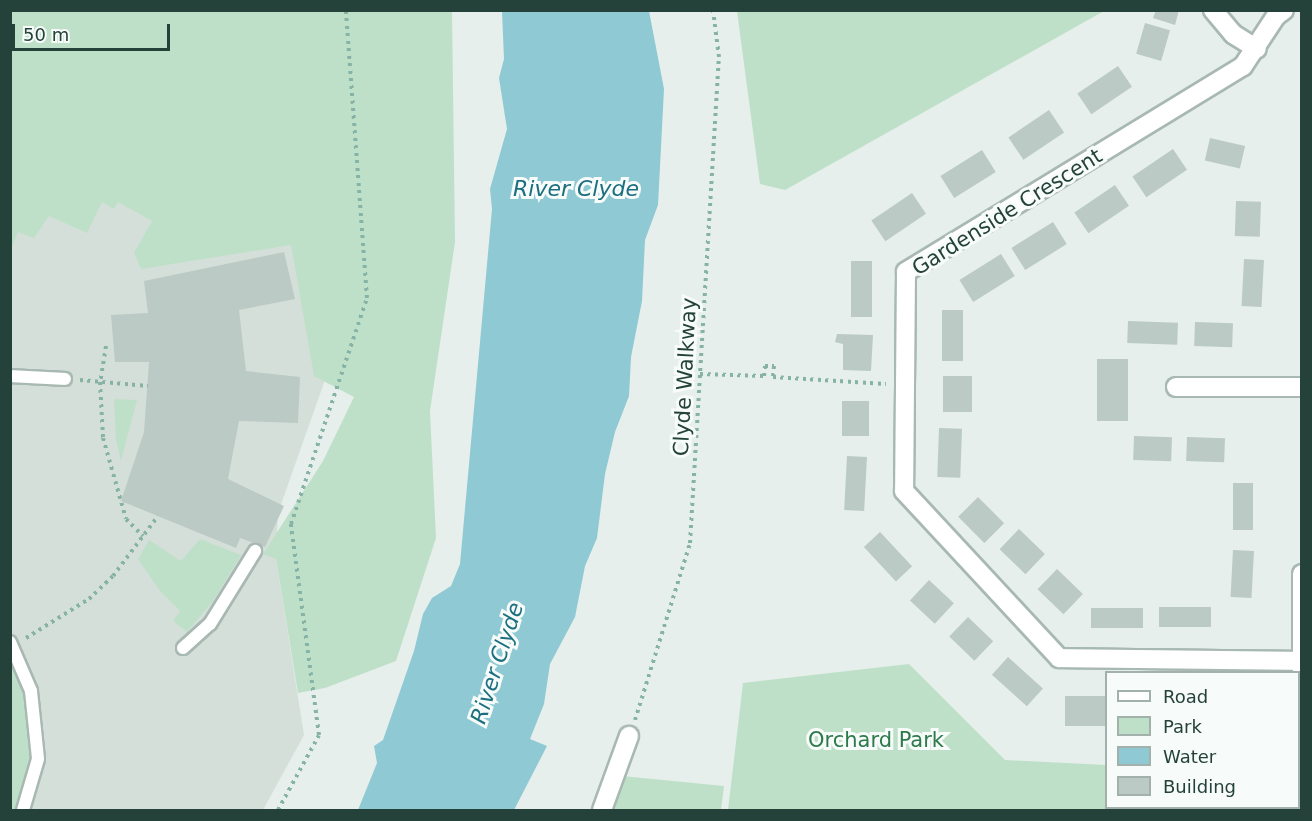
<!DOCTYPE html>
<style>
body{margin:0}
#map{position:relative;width:1312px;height:821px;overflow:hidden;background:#e6efeb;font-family:"DejaVu Sans",sans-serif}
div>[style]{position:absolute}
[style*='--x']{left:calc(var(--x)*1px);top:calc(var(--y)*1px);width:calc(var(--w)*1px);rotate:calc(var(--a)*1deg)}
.built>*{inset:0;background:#d4dfda}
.green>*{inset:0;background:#bfe0c8}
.water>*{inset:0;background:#8ec9d4}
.building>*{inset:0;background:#bbcac4;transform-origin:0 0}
.path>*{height:4px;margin-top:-2px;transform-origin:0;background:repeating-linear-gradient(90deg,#86b3a5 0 3px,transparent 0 7.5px)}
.roads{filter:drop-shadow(2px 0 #a8b8b2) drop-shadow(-2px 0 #a8b8b2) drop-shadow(0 2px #a8b8b2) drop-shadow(0 -2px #a8b8b2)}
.service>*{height:12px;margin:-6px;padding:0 6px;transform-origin:6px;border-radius:6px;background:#fff}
.minor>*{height:18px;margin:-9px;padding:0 9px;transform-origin:9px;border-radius:9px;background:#fff}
span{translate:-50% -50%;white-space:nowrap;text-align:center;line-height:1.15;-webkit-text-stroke:6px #f7fbf9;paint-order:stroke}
.street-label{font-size:21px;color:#24423a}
.park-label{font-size:21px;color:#2d7a4b}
.water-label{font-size:22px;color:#1c6f80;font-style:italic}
.frame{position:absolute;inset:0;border:12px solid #24423a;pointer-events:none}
.legend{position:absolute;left:1105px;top:671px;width:195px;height:138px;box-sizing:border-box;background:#f7fbf9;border:2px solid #a3b1ad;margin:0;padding:8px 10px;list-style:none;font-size:18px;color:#24423a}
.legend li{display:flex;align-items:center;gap:12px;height:30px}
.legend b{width:30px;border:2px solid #a3b1ad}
.scale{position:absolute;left:12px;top:24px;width:158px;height:27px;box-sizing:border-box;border:3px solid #24423a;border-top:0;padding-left:8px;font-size:18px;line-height:21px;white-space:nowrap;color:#24423a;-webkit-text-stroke:4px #f7fbf9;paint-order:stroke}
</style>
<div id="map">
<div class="built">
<div style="clip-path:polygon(10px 53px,325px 110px,332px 360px,278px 513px,276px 559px,304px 735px,263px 810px,11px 810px)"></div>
</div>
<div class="green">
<div style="clip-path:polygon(11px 10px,452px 11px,455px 242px,430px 411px,436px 538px,396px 661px,325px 688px,298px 693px,276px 559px,263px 554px,323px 461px,354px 397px,314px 376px,291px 245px,141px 269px,134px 253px,152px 221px,118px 202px,114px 209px,102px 202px,87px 233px,49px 216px,34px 238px,18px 232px,11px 249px)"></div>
<div style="clip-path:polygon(737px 11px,737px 10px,1104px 11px,785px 190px,760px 184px)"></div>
<div style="clip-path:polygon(114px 399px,137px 400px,121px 461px,116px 440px)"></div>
<div style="clip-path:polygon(200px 539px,241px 555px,213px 601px,187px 632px,173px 621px,180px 611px,160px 591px,138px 559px,149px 540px,181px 561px)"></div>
<div style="clip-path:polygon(10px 642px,31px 691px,38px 759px,23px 810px,11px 810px)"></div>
<div style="clip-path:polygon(909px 664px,1005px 760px,1106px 765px,1106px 808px,1278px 810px,728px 810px,743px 683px)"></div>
<div style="clip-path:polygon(622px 776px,724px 786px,721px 810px,609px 810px)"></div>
</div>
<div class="water">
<div style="clip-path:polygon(502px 11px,649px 11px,664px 89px,658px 205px,645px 240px,642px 301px,631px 357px,629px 396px,615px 432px,605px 474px,597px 538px,585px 566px,575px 617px,550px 664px,544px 704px,530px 739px,547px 746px,514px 810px,358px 810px,377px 763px,374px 746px,383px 740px,414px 651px,423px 614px,432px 598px,451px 586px,460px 564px,492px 209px,490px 189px,507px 129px,499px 78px,504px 59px)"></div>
</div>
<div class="building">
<div style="clip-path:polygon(1156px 10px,1179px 10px,1175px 25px,1153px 18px)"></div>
<div style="left:1145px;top:23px;width:26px;height:32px;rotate:16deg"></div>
<div style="left:1118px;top:66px;width:25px;height:49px;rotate:56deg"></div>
<div style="left:1049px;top:110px;width:27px;height:49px;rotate:56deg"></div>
<div style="left:1210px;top:138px;width:36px;height:23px;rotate:13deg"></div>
<div style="left:1173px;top:149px;width:25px;height:49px;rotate:56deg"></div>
<div style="left:982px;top:150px;width:26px;height:49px;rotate:58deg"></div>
<div style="left:1115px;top:185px;width:25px;height:49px;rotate:56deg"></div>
<div style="left:912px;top:193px;width:25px;height:49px;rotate:56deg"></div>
<div style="left:1236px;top:201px;width:25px;height:35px;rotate:2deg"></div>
<div style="left:1053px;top:222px;width:26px;height:49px;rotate:58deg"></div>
<div style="clip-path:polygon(284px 252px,295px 299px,239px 310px,246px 371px,300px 377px,298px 423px,239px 421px,228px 479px,284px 506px,265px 547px,240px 538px,236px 548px,121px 501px,144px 432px,149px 362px,115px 362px,111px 315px,148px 313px,144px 281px)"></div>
<div style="left:1001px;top:254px;width:26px;height:49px;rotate:58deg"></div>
<div style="left:1244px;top:259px;width:20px;height:47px;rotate:3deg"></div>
<div style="left:851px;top:261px;width:21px;height:56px"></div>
<div style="left:942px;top:310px;width:21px;height:51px"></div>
<div style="left:1128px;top:321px;width:50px;height:22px;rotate:2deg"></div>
<div style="left:1195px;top:322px;width:38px;height:24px;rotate:2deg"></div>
<div style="clip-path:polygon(837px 334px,873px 335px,871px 371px,843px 370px,843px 344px,835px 342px)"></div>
<div style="left:1097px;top:359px;width:31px;height:62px"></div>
<div style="left:943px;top:376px;width:29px;height:36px"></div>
<div style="left:842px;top:401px;width:27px;height:35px"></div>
<div style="left:939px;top:428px;width:23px;height:49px;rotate:2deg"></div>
<div style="left:1134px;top:436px;width:38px;height:24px;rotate:2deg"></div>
<div style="left:1187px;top:437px;width:38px;height:24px;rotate:2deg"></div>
<div style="left:847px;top:456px;width:20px;height:54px;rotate:3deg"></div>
<div style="left:1233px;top:483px;width:20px;height:47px"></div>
<div style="left:978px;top:497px;width:37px;height:28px;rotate:45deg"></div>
<div style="left:1019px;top:529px;width:36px;height:28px;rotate:44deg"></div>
<div style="left:880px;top:532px;width:47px;height:22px;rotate:47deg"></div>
<div style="left:1233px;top:550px;width:21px;height:47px;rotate:3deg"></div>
<div style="left:1057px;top:569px;width:36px;height:28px;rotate:44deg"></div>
<div style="left:929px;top:580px;width:34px;height:28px;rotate:43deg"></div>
<div style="left:1159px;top:607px;width:52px;height:20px"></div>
<div style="left:1091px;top:608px;width:52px;height:20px"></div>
<div style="left:968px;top:617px;width:35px;height:27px;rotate:44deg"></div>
<div style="left:1008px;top:657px;width:47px;height:24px;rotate:42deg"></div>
<div style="left:1065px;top:696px;width:41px;height:30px"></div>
</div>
<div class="path">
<div style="--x:106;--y:346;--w:36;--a:99"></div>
<div style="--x:100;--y:382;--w:56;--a:86.9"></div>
<div style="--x:103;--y:438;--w:84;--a:74.1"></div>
<div style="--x:126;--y:519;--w:24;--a:45"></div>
<div style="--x:700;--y:374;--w:64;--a:1.8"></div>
<div style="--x:764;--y:376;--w:10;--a:-84"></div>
<div style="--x:765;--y:366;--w:9;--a:0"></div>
<div style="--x:774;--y:366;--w:11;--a:95"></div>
<div style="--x:773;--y:377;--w:113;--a:3.5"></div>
<div style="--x:80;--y:380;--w:68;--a:5"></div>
<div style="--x:26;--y:638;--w:74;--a:-31.8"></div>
<div style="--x:89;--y:599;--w:33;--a:-44"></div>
<div style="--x:113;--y:576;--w:75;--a:-53.1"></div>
<div style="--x:635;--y:720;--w:185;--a:-72.7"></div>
<div style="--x:690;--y:543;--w:487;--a:-86.6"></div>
<div style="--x:719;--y:57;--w:47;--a:-97.3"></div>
<div style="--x:1298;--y:797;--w:4;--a:0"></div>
<div style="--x:278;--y:810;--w:85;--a:-61.3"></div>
<div style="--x:319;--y:735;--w:213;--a:-97.6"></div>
<div style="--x:291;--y:524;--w:238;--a:-71.4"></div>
<div style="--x:367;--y:298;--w:289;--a:-94.2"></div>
<div style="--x:1209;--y:810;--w:7;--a:-16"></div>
</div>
<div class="roads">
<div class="service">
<div style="--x:10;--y:376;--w:55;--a:3.1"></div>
<div style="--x:10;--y:642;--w:53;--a:66.8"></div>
<div style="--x:31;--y:691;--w:68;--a:84.1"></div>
<div style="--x:38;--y:759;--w:53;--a:106.4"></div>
<div style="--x:183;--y:648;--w:36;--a:-42"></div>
<div style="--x:210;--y:624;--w:86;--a:-58.3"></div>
</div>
<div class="minor">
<div style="--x:1213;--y:10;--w:31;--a:50"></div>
<div style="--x:1233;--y:34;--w:28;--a:32"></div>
<div style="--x:1284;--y:10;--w:10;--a:143"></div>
<div style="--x:1276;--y:16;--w:60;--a:123.4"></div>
<div style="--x:1243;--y:66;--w:395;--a:148.6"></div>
<div style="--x:906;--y:272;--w:219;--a:90.5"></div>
<div style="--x:904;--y:491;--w:228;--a:47.1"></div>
<div style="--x:1059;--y:658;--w:241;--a:0.7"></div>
<div style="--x:1176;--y:387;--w:126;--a:0"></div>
<div style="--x:1302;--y:574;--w:181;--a:90"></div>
<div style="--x:602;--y:810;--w:79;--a:-70"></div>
</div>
</div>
<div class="street-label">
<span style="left:1007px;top:212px;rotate:-32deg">Gardenside Crescent</span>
<span style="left:685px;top:377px;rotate:-87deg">Clyde Walkway</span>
</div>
<div class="park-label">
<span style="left:876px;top:740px">Orchard Park</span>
</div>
<div class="water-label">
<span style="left:576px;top:189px">River Clyde</span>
<span style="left:497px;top:663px;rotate:-72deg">River Clyde</span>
</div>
<div class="frame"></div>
<ul class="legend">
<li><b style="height:8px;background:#fff"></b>Road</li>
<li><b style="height:16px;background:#bfe0c8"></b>Park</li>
<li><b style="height:16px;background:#8ec9d4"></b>Water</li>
<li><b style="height:16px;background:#bbcac4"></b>Building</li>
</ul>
<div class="scale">50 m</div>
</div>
